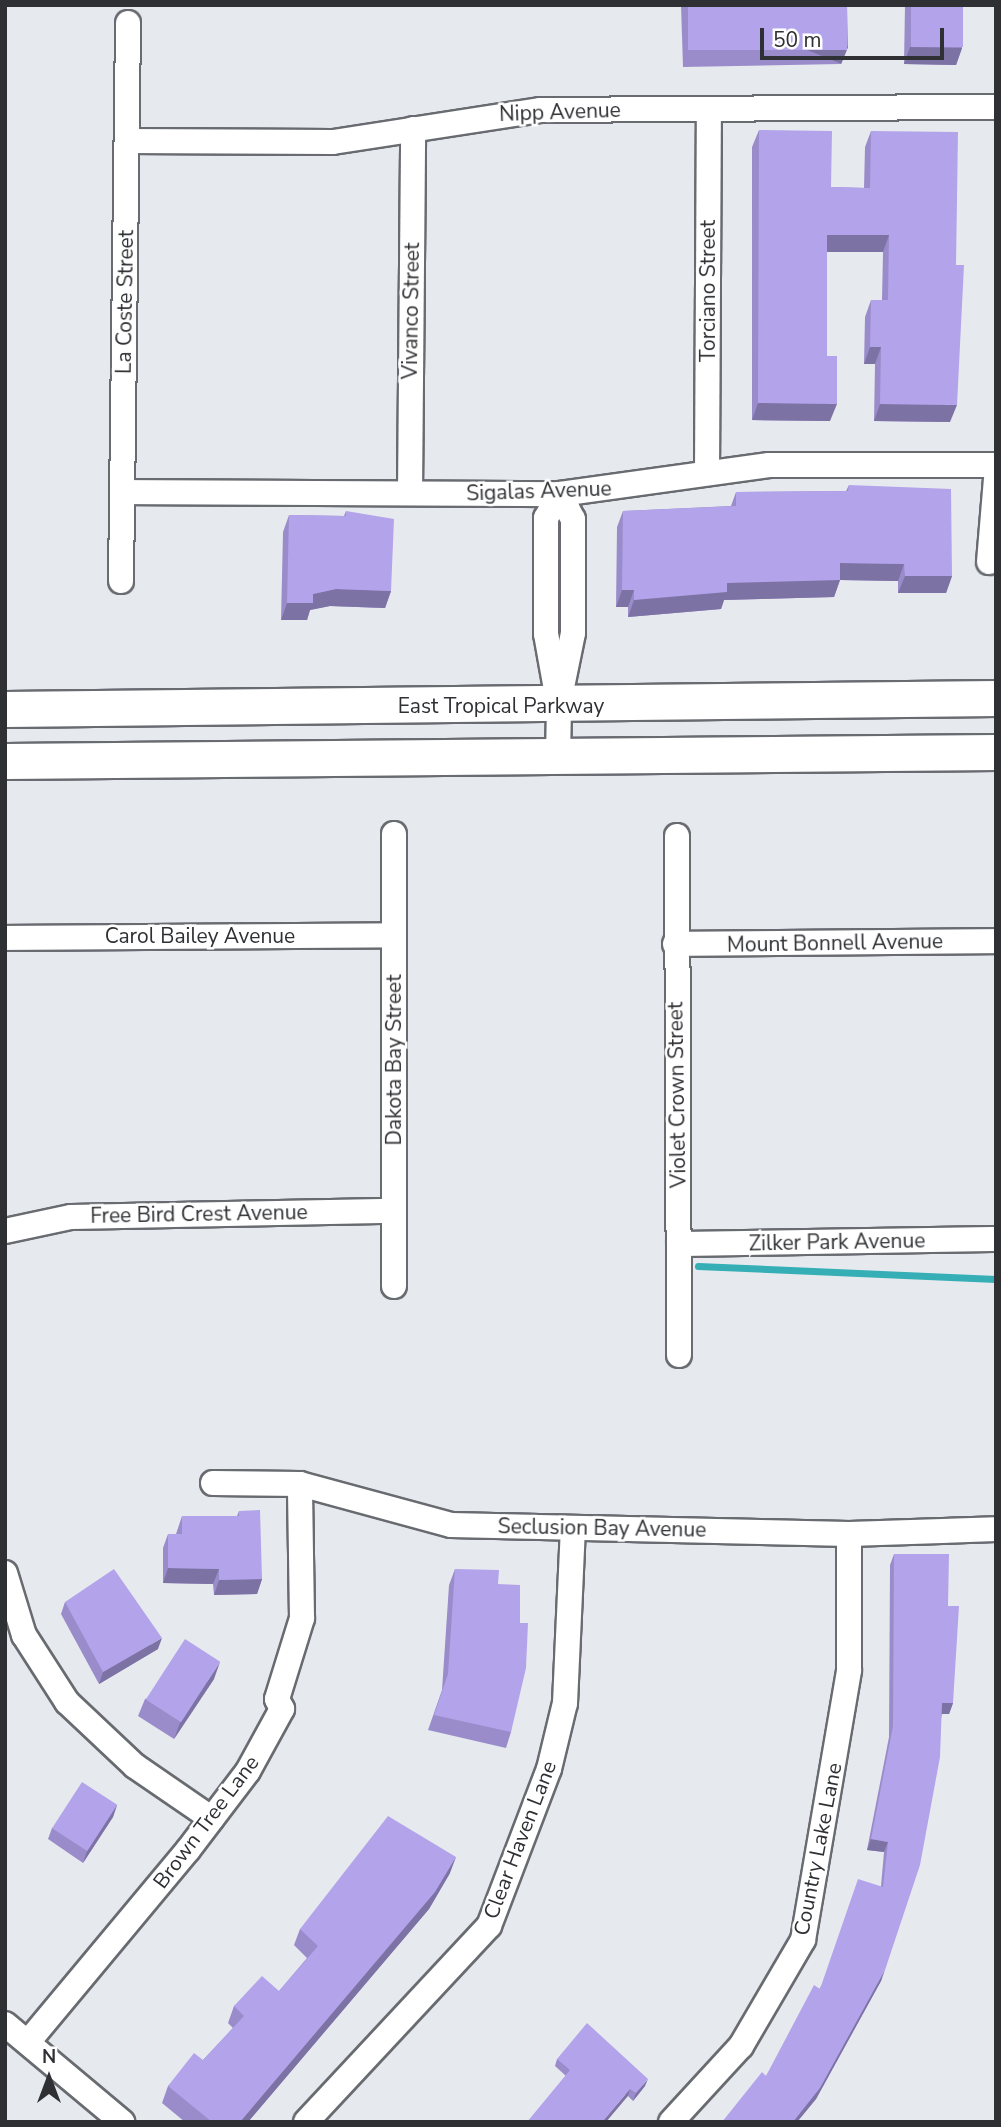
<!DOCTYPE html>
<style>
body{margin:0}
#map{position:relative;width:1001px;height:2127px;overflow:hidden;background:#e6eaef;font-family:"Nunito Sans",sans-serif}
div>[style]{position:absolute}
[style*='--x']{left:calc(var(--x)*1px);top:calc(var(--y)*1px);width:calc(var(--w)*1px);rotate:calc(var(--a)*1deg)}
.stream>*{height:7px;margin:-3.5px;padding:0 3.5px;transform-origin:3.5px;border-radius:3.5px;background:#35aeb6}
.roads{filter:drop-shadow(2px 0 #686b70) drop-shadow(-2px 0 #686b70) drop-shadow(0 2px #686b70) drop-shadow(0 -2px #686b70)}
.minor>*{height:24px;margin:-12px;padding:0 12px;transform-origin:12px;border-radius:12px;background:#fff}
.secondary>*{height:35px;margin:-17.5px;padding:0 17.5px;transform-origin:17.5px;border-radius:17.5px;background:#fff}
.wall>*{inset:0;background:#9a8cca}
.shaded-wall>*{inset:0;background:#7d72a4;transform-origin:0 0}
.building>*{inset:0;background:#b3a3eb;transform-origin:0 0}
span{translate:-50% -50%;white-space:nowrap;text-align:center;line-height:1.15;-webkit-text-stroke:5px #fff;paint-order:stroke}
.street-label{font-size:21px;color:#2f3033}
.frame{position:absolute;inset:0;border:7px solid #2f3033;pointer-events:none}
.north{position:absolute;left:14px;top:2043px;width:70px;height:70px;-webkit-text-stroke:5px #fff;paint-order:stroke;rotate:0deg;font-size:19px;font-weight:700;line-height:28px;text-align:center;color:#2f3033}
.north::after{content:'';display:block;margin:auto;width:24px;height:32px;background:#2f3033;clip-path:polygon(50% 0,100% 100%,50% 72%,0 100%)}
.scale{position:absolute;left:760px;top:28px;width:184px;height:32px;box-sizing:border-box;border:4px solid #2f3033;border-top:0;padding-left:9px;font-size:21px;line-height:24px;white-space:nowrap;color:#2f3033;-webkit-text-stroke:5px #fff;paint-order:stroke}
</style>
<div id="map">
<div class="stream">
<div style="--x:698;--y:1266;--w:298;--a:2.5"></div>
</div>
<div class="roads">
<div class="minor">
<div style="--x:127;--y:141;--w:206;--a:0.3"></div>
<div style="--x:333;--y:142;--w:209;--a:-8.8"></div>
<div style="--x:540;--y:110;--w:456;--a:-0.4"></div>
<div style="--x:707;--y:473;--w:364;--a:-89.7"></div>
<div style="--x:122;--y:492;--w:438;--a:0.3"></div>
<div style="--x:560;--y:494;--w:211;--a:-7.9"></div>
<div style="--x:769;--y:465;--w:227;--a:0"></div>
<div style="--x:410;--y:493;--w:364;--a:-89.5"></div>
<div style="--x:560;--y:494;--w:28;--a:63"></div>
<div style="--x:573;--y:519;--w:114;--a:90"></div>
<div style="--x:573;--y:633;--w:60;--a:101.5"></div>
<div style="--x:989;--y:562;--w:83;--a:-85.2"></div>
<div style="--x:121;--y:581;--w:558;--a:-89.28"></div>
<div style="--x:558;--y:758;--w:52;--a:-88.9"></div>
<div style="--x:559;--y:706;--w:73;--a:-100.2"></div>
<div style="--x:546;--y:634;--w:116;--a:-90"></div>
<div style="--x:546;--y:518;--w:28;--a:-60"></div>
<div style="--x:394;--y:834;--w:452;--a:90"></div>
<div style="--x:677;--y:836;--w:519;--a:89.78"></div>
<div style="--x:5;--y:938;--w:389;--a:-0.4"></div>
<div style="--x:675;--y:944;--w:321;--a:-0.5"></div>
<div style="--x:5;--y:1231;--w:67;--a:-12"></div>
<div style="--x:71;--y:1217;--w:323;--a:-1.1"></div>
<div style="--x:679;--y:1244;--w:317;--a:-0.9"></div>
<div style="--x:213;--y:1483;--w:87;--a:0.7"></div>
<div style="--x:300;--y:1484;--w:156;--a:15.2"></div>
<div style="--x:451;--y:1525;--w:398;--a:1.3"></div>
<div style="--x:849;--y:1534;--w:147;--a:-1.9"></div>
<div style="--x:5;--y:1573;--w:65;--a:73"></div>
<div style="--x:24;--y:1635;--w:80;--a:57.3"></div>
<div style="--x:67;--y:1702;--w:93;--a:43.3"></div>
<div style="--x:135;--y:1766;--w:93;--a:34.5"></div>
<div style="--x:5;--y:2024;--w:153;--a:39.9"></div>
<div style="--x:28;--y:2042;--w:250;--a:-50.2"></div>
<div style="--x:188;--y:1850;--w:99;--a:-52.8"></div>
<div style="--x:248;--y:1771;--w:71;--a:-61.3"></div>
<div style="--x:282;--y:1709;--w:11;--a:-117"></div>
<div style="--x:277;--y:1699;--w:85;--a:-72.8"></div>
<div style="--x:302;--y:1618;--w:134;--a:-90.9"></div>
<div style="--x:306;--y:2122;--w:268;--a:-47"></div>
<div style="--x:489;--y:1926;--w:168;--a:-69.1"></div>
<div style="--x:549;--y:1769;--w:68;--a:-76.4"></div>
<div style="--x:565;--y:1703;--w:173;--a:-87.4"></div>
<div style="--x:671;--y:2122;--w:103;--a:-47.4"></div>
<div style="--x:741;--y:2046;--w:123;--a:-59.7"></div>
<div style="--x:803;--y:1940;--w:274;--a:-80.3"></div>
<div style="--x:849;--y:1670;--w:136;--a:-90"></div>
</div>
<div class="secondary">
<div style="--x:5;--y:709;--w:991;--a:-0.64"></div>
<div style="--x:5;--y:761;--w:991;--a:-0.52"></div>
</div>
</div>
<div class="wall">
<div style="clip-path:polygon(681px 5px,847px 5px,848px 47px,841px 64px,683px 67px)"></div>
<div style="clip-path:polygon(905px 5px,963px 5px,962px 48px,956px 65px,904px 64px)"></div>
<div style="clip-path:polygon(759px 130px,831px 187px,864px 188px,865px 147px,871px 131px,950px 422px,874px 421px,875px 364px,864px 364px,865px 317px,871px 300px,882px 300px,883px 252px,827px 252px,827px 356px,830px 421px,752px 420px,752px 147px)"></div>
<div style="clip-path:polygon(849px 485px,952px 576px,946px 593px,898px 593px,898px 581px,840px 580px,834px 597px,724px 600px,721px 609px,628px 617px,628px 607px,616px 607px,617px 527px,623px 511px,731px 506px,736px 492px,846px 491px)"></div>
<div style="clip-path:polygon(346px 511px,391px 591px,385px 608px,330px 606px,310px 610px,307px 620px,281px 620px,283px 532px,289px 515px,344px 516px)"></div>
<div style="clip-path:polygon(239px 1511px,262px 1579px,257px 1594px,214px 1595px,213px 1584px,163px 1583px,163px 1548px,168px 1534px,176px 1534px,182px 1516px,237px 1516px)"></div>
<div style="clip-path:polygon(894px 1554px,948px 1606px,953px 1703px,949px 1714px,942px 1714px,881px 1981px,816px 2099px,797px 2122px,722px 2122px,766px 2076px,820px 1988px,881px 1886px,884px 1852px,867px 1850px,889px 1737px,890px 1565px)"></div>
<div style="clip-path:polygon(455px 1569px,498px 1584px,520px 1623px,511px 1732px,506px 1748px,428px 1730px,442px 1690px,449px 1585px)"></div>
<div style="clip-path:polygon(65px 1602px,158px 1649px,99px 1684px,61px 1614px)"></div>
<div style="clip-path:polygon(214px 1679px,174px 1739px,138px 1716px,145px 1699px)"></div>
<div style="clip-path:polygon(117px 1805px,113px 1817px,83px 1863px,48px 1839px,52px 1828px)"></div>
<div style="clip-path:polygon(450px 1873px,429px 1909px,248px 2122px,185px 2122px,162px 2103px,168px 2086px,203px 2060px,233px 2028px,228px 2023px,234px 2006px,279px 1991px,307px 1958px,294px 1945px,300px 1929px)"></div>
<div style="clip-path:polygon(557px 2059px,645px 2086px,633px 2101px,628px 2096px,566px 2076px,555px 2066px)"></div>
</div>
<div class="shaded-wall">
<div style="left:848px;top:47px;width:18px;height:159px;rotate:112deg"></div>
<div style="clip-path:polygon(910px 47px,962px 48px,956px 65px,904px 64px)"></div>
<div style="clip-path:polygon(827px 235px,889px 235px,883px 252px,821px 252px)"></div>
<div style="clip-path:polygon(870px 347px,881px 347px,875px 364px,864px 364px)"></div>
<div style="clip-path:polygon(758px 403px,837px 404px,830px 421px,752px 420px)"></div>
<div style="clip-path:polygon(880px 404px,957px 405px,950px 422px,874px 421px)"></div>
<div style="clip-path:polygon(840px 563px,904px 564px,898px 581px,840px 580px,834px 597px,724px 600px,721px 609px,628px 617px,634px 600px)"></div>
<div style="clip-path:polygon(905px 576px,952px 576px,946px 593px,898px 593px)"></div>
<div style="clip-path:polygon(336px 589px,391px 591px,385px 608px,330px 606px,310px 610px,307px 620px,281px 620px,287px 603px,313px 594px)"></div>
<div style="clip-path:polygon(622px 590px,634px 590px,628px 607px,616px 607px)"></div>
<div style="clip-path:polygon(168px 1568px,219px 1569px,213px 1584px,163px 1583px)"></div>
<div style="clip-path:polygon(262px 1579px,257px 1594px,214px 1595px,219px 1580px)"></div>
<div style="clip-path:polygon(162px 1638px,158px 1649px,99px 1684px,103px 1672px)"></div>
<div style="clip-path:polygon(220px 1662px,214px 1679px,174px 1739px,180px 1723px)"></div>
<div style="clip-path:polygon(942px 1703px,953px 1703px,949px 1714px,938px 1714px)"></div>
<div style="clip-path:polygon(117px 1805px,113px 1817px,83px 1863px,87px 1851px)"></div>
<div style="clip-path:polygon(871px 1839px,888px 1842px,884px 1852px,867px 1850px)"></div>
<div style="clip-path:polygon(456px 1857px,450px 1873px,429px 1909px,248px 2122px,240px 2122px)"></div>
<div style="clip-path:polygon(885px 1970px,881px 1981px,816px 2099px,797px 2122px,793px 2122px)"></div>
<div style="clip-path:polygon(648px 2079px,645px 2086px,633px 2101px,636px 2093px)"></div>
<div style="clip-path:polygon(630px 2089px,628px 2096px,606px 2122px,602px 2122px)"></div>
</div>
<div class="building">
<div style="left:688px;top:5px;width:159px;height:45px"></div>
<div style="left:911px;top:5px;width:52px;height:42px"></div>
<div style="clip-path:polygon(759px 130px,832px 131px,831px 187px,870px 188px,871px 131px,958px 132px,956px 265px,964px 265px,957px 405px,880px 404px,881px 347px,870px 347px,871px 300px,888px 300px,889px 235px,827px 235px,827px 356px,837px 356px,837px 404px,758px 403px)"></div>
<div style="clip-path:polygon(849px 485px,951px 489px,952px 576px,905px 576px,904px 564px,840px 563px,840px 580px,727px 583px,727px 592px,634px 600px,634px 590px,622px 590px,623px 511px,736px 506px,736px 492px,848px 491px)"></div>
<div style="clip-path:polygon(346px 511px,394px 519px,391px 591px,336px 589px,313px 594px,313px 603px,287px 603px,289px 515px,346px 516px)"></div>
<div style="clip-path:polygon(260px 1510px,262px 1579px,219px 1580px,219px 1569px,168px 1568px,168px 1534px,182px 1534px,182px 1516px,239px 1516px,239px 1511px)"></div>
<div style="clip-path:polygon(894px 1554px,949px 1554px,948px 1606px,959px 1606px,953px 1703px,942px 1703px,940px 1757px,920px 1865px,885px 1970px,820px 2088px,793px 2122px,722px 2122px,762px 2072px,766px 2076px,814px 1985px,820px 1989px,858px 1879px,883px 1887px,888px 1842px,871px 1839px,893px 1726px)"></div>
<div style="clip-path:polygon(114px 1569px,162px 1638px,103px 1672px,65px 1602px)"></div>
<div style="clip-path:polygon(455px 1569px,499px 1570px,498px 1584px,520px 1585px,520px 1623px,528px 1623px,526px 1668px,511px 1732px,434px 1715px,448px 1674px)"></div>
<div style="left:185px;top:1639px;width:42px;height:72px;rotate:33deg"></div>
<div style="left:82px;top:1782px;width:42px;height:55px;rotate:33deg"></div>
<div style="clip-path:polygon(388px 1816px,456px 1857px,435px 1892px,240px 2122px,212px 2122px,168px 2086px,194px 2053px,203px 2060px,244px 2016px,234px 2006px,262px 1976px,279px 1991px,318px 1946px,300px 1929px)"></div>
<div style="clip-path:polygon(587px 2023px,648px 2079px,636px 2093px,630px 2089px,602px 2122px,527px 2122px,570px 2070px,557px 2059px)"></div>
</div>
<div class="street-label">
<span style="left:560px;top:112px;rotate:-2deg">Nipp Avenue</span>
<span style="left:708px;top:291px;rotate:-90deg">Torciano Street</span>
<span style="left:125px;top:302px;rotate:-89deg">La Coste Street</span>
<span style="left:411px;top:311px;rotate:-89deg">Vivanco Street</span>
<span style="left:539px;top:491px;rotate:-2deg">Sigalas Avenue</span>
<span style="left:501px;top:706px">East Tropical Parkway</span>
<span style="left:200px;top:936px">Carol Bailey Avenue</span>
<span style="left:835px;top:943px;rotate:-1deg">Mount Bonnell Avenue</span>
<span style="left:394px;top:1060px;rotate:-90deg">Dakota Bay Street</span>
<span style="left:677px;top:1095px;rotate:-91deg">Violet Crown Street</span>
<span style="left:199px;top:1214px;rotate:-1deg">Free Bird Crest Avenue</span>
<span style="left:837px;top:1242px;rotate:-1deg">Zilker Park Avenue</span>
<span style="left:602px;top:1528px;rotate:1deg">Seclusion Bay Avenue</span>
<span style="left:206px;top:1822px;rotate:-53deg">Brown Tree Lane</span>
<span style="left:520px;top:1840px;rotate:-69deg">Clear Haven Lane</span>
<span style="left:818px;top:1849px;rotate:-79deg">Country Lake Lane</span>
</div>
<div class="frame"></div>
<div class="north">N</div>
<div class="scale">50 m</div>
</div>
